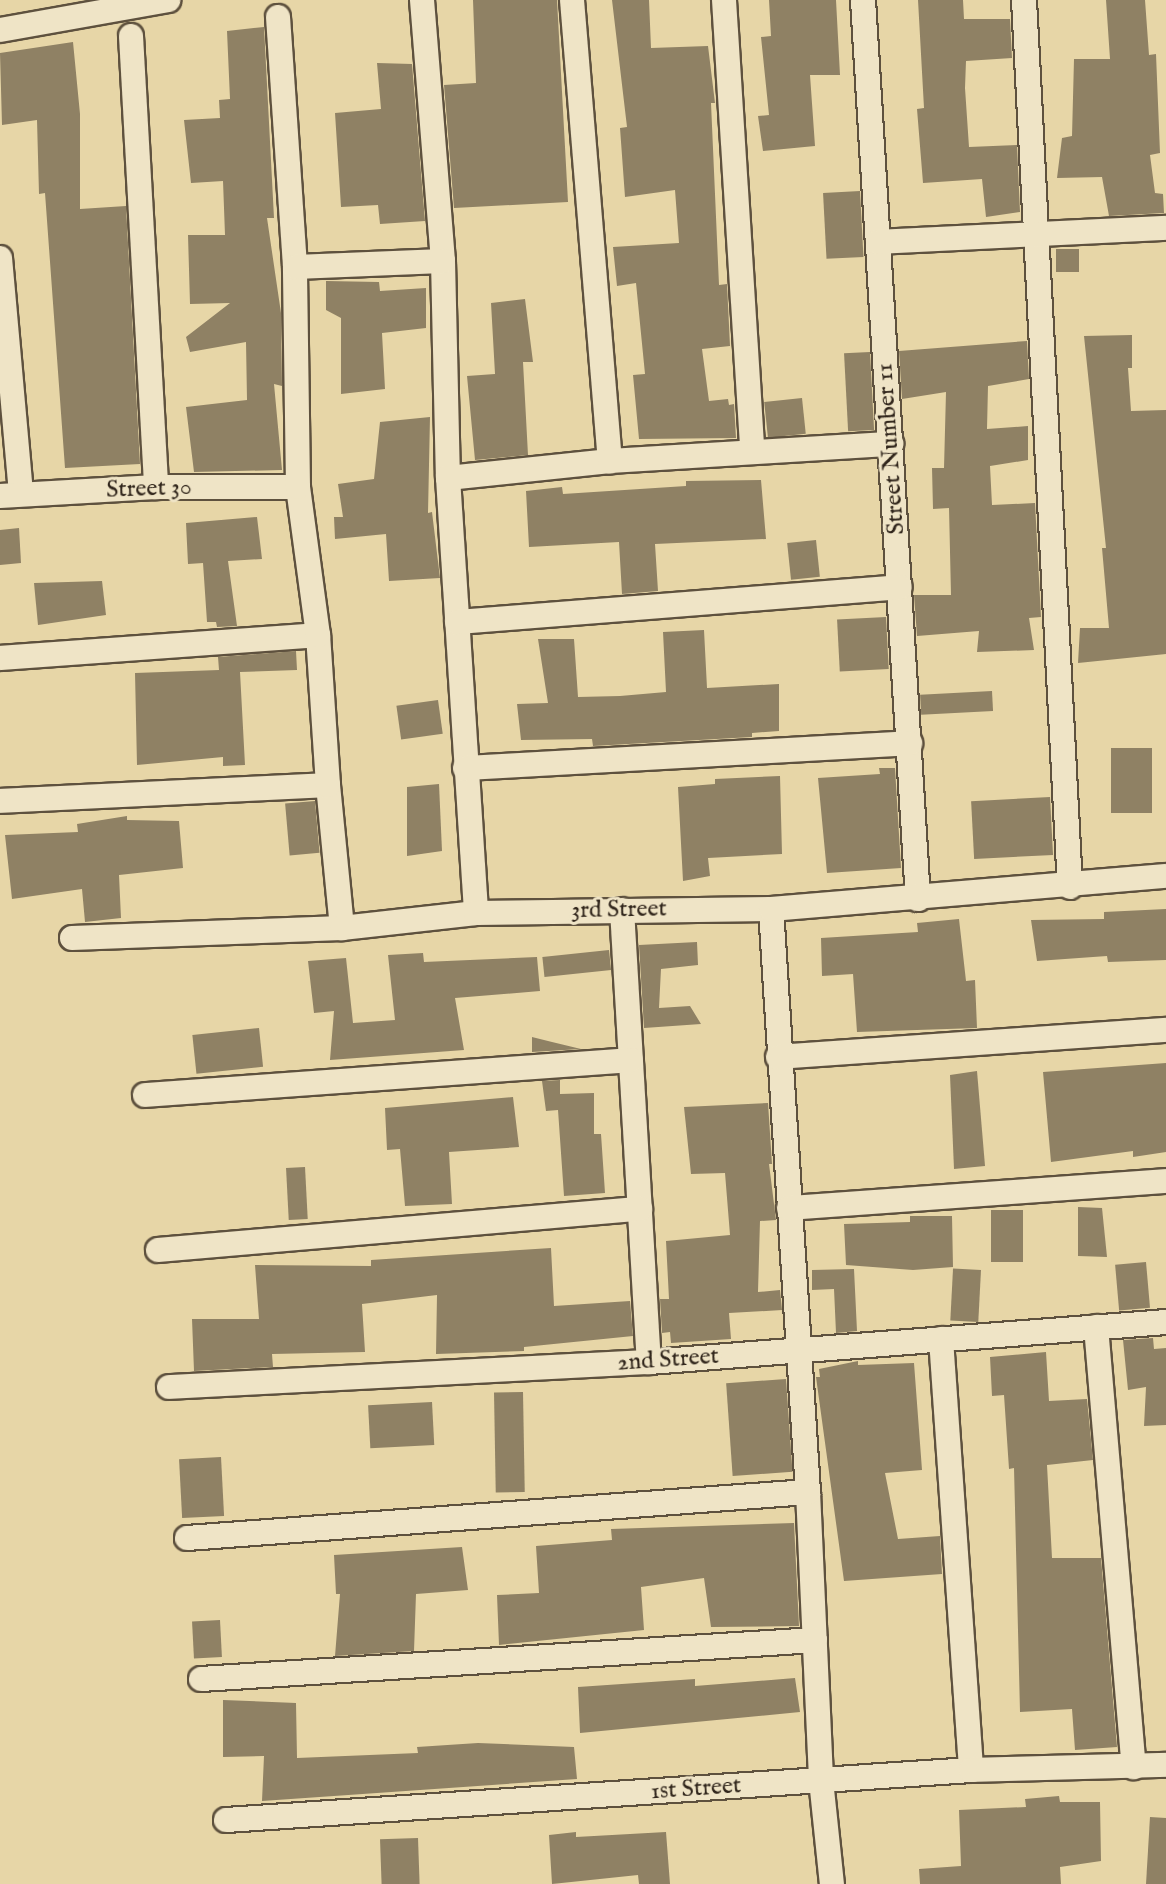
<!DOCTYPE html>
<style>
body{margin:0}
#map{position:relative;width:1166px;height:1884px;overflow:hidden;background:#e7d6a7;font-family:"IM FELL English",serif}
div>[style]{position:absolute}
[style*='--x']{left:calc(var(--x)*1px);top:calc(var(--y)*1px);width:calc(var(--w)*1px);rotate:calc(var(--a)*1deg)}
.building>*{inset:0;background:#8f8164;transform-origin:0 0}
.roads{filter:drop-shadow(2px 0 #5e513e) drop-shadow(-2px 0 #5e513e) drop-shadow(0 2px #5e513e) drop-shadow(0 -2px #5e513e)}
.minor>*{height:24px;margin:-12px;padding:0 12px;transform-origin:12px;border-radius:12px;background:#efe4c6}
span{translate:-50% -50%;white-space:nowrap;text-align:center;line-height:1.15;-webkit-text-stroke:6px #efe4c6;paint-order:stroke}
.street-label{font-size:24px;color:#30251b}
</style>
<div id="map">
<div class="building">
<div style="clip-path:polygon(473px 0,557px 0,568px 202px,454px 208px,444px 85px,476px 83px)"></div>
<div style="clip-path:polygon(612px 0,649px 0,651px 48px,708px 46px,715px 103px,711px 103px,719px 285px,727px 284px,730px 346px,702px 349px,709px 401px,728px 399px,729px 405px,734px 404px,736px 438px,639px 439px,633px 375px,645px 374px,636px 283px,617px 286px,613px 247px,679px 243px,675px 190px,625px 197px,620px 128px,627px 127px)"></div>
<div style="clip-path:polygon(769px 0,836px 0,840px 75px,810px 75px,815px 146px,763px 151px,758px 116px,769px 115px,761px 37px,771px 36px)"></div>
<div style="clip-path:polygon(918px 0,963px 0,964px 19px,1010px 19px,1012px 58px,966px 61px,965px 88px,969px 147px,1017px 145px,1020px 212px,986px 217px,982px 179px,923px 183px,917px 109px,924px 108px)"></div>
<div style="clip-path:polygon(1106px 0,1145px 0,1149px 55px,1156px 54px,1160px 153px,1150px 155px,1155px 193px,1163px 194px,1164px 213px,1109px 216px,1102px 177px,1057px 178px,1062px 138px,1072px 136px,1074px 59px,1110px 59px)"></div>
<div style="clip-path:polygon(264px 27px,274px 218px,267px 218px,281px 313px,282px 386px,274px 384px,282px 470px,194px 472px,186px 407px,247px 400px,246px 342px,190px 352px,186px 337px,230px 303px,190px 304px,188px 235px,225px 235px,223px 181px,191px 183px,184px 120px,220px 118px,219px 100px,230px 99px,227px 31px)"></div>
<div style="clip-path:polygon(73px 42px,80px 114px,80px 209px,126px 206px,140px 464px,65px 468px,45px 193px,39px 194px,37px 120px,2px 125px,0 53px)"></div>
<div style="clip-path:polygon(377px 63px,412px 64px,425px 221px,380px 224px,378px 205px,341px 207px,335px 113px,381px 109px)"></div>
<div style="left:860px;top:191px;width:66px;height:37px;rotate:87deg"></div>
<div style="left:1056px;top:249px;width:23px;height:23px"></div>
<div style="clip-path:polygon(326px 281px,379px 282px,380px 291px,426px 288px,426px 328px,382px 333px,385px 389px,341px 394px,341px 318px,326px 310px)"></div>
<div style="clip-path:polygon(525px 299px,533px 362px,523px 362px,528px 455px,475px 460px,467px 376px,495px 374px,491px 303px)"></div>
<div style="clip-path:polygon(1132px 335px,1132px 368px,1128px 368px,1131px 411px,1166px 410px,1166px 654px,1078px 663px,1080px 628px,1109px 628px,1102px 548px,1106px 548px,1084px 336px)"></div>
<div style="clip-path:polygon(1027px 341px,1029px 379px,988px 386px,987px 429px,1028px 426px,1028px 460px,990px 466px,992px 505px,1035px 503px,1041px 617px,1029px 618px,1034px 650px,977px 652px,979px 631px,917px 636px,914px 595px,951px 595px,949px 508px,933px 509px,932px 468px,944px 468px,946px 392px,902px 399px,899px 351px)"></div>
<div style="left:870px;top:352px;width:78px;height:26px;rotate:87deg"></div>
<div style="left:802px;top:398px;width:36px;height:38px;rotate:84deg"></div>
<div style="clip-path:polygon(430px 417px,428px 513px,432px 512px,440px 578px,389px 581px,386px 534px,335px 539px,334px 517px,343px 517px,338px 484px,374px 479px,380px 422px)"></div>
<div style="clip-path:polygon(761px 480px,766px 539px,655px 544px,658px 591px,622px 594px,619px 542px,529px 547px,526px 491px,562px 487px,563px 494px,686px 486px,686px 481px)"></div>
<div style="clip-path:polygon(257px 517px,262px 559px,228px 561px,237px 626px,217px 627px,216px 622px,207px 622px,203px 563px,188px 564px,186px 523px)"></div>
<div style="clip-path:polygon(19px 528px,21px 563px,0 565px,0 530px)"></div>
<div style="left:816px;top:540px;width:37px;height:29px;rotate:84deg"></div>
<div style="clip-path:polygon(102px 581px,106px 615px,38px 625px,34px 583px)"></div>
<div style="left:886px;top:617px;width:52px;height:49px;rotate:87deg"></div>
<div style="clip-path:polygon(704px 630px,707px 688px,779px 684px,779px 731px,752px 733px,752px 737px,593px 746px,592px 739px,521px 740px,517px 704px,548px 703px,538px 639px,574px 639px,578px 697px,620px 696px,666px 692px,663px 632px)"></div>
<div style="clip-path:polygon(296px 651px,297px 670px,240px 672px,245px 765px,223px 766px,223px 757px,137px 765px,135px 673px,219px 670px,218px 657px)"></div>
<div style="left:992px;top:691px;width:20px;height:72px;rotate:87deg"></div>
<div style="left:438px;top:700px;width:34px;height:42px;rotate:82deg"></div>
<div style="left:1111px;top:748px;width:41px;height:65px"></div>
<div style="clip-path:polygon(879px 768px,895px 768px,901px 868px,827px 873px,818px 778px,880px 774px)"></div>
<div style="clip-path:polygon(780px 776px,782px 854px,708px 858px,710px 876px,683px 881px,678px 787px,715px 784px,715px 779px)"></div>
<div style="clip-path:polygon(439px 784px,442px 851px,407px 856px,407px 787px)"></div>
<div style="left:1050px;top:797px;width:58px;height:79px;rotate:87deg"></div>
<div style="left:315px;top:801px;width:52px;height:30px;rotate:85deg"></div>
<div style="clip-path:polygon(127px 816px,127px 820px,179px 821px,183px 868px,119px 875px,121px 918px,85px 922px,82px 889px,12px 899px,5px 835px,78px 832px,77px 824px)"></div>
<div style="clip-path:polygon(1166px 909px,1166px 960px,1108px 962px,1107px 956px,1037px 961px,1031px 920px,1104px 919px,1104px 912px)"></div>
<div style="clip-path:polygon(959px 919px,966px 981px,975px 980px,977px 1028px,857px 1032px,853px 974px,822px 976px,821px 938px,918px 932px,917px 923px)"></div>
<div style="clip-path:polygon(697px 942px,698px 965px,661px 969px,659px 1008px,690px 1006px,701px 1024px,644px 1028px,639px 945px)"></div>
<div style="left:609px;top:950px;width:20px;height:67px;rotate:84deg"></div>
<div style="clip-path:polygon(423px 953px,424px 962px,537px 957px,540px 991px,455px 998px,464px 1050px,330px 1060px,334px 1011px,314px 1013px,308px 961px,346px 958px,353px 1023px,395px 1020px,388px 955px)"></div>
<div style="left:259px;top:1028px;width:39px;height:67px;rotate:84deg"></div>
<div style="clip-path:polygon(532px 1037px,552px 1042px,581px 1049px,532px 1052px)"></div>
<div style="clip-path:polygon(1166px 1063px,1166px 1152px,1133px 1157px,1133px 1151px,1051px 1162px,1043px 1072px)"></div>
<div style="clip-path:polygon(977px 1071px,985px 1166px,954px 1169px,950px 1075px)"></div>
<div style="clip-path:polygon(560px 1080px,560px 1094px,594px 1093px,594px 1134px,601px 1134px,605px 1193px,564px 1196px,558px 1110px,546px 1111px,542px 1081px)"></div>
<div style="clip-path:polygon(513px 1097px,519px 1147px,449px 1152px,452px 1204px,405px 1206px,400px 1149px,387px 1150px,385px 1108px)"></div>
<div style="clip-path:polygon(768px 1103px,772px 1164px,769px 1164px,776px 1220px,760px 1221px,758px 1292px,780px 1290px,782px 1310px,729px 1313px,731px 1339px,671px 1343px,670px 1332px,662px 1333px,660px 1299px,669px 1299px,666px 1241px,730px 1235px,725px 1173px,691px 1174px,684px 1107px)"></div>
<div style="left:305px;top:1167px;width:52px;height:19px;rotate:87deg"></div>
<div style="clip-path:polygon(1078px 1207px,1102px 1208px,1107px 1257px,1078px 1256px)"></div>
<div style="left:991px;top:1210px;width:32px;height:52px"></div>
<div style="clip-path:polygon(910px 1216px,952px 1216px,953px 1267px,913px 1270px,846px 1265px,844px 1224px,910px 1222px)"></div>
<div style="clip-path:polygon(551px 1248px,554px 1306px,630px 1301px,633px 1336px,524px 1347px,524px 1351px,436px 1354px,437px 1295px,362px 1304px,365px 1352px,272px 1354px,273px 1367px,194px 1371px,192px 1319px,259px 1319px,255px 1265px,371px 1266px,371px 1260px)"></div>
<div style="left:1146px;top:1262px;width:46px;height:31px;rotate:85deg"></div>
<div style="clip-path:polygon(854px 1269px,857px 1331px,836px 1333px,834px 1289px,812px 1290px,812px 1270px)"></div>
<div style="left:981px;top:1270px;width:52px;height:28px;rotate:93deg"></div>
<div style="clip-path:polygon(1153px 1338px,1154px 1349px,1166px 1348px,1166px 1425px,1144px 1426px,1146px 1387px,1128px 1390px,1123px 1340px)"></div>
<div style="clip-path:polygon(1046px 1352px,1049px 1401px,1087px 1399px,1093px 1460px,1047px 1465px,1052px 1558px,1101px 1558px,1117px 1747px,1075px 1750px,1072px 1709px,1020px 1712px,1014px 1468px,1009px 1469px,1004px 1395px,992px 1396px,990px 1357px)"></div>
<div style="clip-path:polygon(858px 1361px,858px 1365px,914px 1363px,922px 1470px,885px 1473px,898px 1539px,940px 1536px,942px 1574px,844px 1581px,816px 1377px,820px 1377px,819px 1369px)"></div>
<div style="left:786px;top:1379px;width:93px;height:60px;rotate:86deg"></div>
<div style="left:523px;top:1392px;width:100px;height:29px;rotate:89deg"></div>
<div style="left:432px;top:1402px;width:43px;height:64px;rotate:87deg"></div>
<div style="left:221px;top:1457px;width:59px;height:42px;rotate:87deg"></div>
<div style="clip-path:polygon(794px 1523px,799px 1626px,711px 1627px,704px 1578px,641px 1587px,644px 1630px,499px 1645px,497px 1595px,539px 1593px,536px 1546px,612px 1540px,611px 1529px)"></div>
<div style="clip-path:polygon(462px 1547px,468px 1590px,416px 1594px,414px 1651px,335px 1656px,340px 1594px,336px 1594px,334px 1555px)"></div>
<div style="left:220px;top:1620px;width:37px;height:28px;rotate:87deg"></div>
<div style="clip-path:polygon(795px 1678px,800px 1712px,580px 1733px,578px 1687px,695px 1679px,695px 1686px)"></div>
<div style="clip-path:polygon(223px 1700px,296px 1703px,297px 1758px,418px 1753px,417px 1747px,478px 1743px,574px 1747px,577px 1779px,262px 1801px,264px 1756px,223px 1757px)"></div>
<div style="clip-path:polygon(1059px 1796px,1060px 1802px,1100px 1802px,1101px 1861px,1060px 1867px,1061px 1884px,920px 1884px,919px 1869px,961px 1866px,959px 1810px,1026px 1807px,1025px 1799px)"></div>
<div style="clip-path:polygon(1150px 1817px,1166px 1818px,1166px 1884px,1146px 1884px)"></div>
<div style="clip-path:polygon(576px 1832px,576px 1837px,666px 1832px,670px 1884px,639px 1884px,638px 1875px,552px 1884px,549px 1835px)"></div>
<div style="left:418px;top:1838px;width:46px;height:38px;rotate:88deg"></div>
</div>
<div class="roads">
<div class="minor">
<div style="--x:422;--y:0;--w:262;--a:85.4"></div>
<div style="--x:443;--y:261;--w:217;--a:88.7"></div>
<div style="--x:448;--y:478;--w:436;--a:86.3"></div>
<div style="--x:572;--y:0;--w:463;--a:85.3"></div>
<div style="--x:724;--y:0;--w:452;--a:86.4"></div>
<div style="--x:863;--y:0;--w:901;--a:86.5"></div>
<div style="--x:1024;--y:0;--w:888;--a:87.03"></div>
<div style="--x:278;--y:17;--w:251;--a:86.1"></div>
<div style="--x:0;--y:30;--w:171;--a:-10.1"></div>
<div style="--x:131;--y:36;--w:452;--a:86.8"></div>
<div style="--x:878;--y:242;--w:288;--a:-2.8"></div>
<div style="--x:0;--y:258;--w:237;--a:84.9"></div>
<div style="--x:448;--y:478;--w:163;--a:-6"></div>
<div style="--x:610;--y:461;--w:282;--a:-3.5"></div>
<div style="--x:0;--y:496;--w:156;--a:-3.3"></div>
<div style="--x:156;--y:487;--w:142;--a:0"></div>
<div style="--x:457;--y:622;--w:444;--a:-4.5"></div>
<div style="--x:0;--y:658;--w:319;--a:-4.1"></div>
<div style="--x:465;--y:768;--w:446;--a:-3.2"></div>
<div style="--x:328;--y:785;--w:144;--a:84.4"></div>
<div style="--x:0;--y:801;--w:328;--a:-2.8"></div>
<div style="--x:328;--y:785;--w:150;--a:-93.8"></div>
<div style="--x:318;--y:635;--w:149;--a:-97.7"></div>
<div style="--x:298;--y:487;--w:220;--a:-90.8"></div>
<div style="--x:295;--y:267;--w:148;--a:-2.3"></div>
<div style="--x:771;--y:909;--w:584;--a:86.37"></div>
<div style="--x:808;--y:1492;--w:288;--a:87.4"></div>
<div style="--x:821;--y:1780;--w:105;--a:84"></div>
<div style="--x:622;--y:910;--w:453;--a:86.6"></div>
<div style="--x:72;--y:938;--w:270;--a:-2.1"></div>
<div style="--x:342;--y:928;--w:135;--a:-6.4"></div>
<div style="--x:476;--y:913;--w:295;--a:-0.8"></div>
<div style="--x:771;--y:909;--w:396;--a:-4.8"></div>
<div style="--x:778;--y:1057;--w:389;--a:-4"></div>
<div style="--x:145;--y:1095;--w:487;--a:-4.1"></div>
<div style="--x:789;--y:1208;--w:378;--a:-4.1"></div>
<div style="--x:158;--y:1250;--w:484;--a:-4.9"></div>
<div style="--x:1096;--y:1327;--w:442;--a:85.1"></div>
<div style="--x:941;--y:1339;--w:432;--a:86"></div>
<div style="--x:169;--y:1387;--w:481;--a:-3"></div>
<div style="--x:649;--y:1362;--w:519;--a:-4.42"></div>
<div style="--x:187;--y:1538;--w:623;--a:-4.24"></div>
<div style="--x:201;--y:1679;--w:615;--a:-3.63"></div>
<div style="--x:226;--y:1820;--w:747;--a:-3.84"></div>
<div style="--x:971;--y:1770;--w:195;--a:-1.5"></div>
</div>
</div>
<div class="street-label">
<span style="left:891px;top:449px;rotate:-94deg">Street Number 11</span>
<span style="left:149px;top:489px;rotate:-2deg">Street 30</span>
<span style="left:619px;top:910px;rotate:-1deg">3rd Street</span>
<span style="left:668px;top:1360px;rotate:-4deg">2nd Street</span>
<span style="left:696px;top:1789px;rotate:-4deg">1st Street</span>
</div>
</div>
